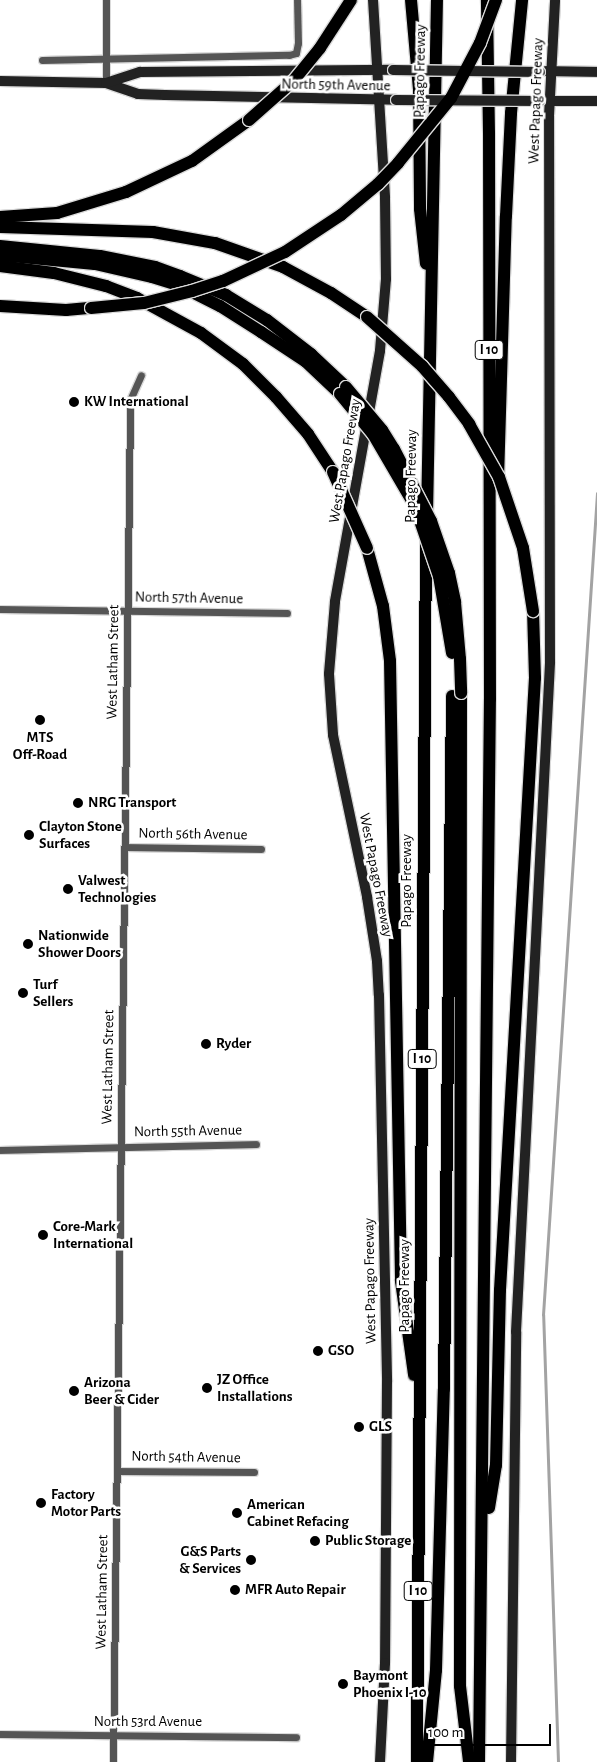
<!DOCTYPE html>
<style>
body{margin:0}
#map{position:relative;width:597px;height:1762px;overflow:hidden;background:#fff;font-family:"Alegreya Sans",sans-serif}
div>[style]{position:absolute}
[style*='--x']{left:calc(var(--x)*1px);top:calc(var(--y)*1px);width:calc(var(--w)*1px);rotate:calc(var(--a)*1deg)}
.stream>*{height:2.5px;margin:-1.25px;padding:0 1.25px;transform-origin:1.25px;border-radius:1.25px;background:#a3a3a3}
.roads{filter:drop-shadow(1px 0 #dbdbdb) drop-shadow(-1px 0 #dbdbdb) drop-shadow(0 1px #dbdbdb) drop-shadow(0 -1px #dbdbdb)}
.minor>*{height:7px;margin:-3.5px;padding:0 3.5px;transform-origin:3.5px;border-radius:3.5px;background:#555}
.secondary>*{height:10px;margin:-5px;padding:0 5px;transform-origin:5px;border-radius:5px;background:#222}
.motorway>*{height:12px;margin:-6px;padding:0 6px;transform-origin:6px;border-radius:6px;background:#000}
.bridges{filter:drop-shadow(1px 0 #dbdbdb) drop-shadow(-1px 0 #dbdbdb) drop-shadow(0 1px #dbdbdb) drop-shadow(0 -1px #dbdbdb)}
.secondary-bridge>*{height:10px;margin:-5px;padding:0 5px;transform-origin:5px;border-radius:5px;background:#222}
.motorway-bridge>*{height:12px;margin:-6px;padding:0 6px;transform-origin:6px;border-radius:6px;background:#000}
.dots>*{width:14px;height:14px;translate:-50% -50%;box-sizing:border-box;border:2px solid #fff;border-radius:50%}
span{translate:-50% -50%;white-space:nowrap;text-align:center;line-height:1.15;-webkit-text-stroke:5px #fff;paint-order:stroke}
.shield-label span{padding:1px 4px;background:#fff;border:1px solid;border-radius:4px;-webkit-text-stroke-width:0}
.shield-label{font-size:14px;color:#000;font-weight:700}
.street-label{font-size:15px;color:#000}
.poi-label{font-size:15px;color:#000;font-weight:700}
.left{translate:0 -50%;text-align:left}
.right{translate:-100% -50%;text-align:right}
.scale{position:absolute;left:420px;top:1724px;width:131px;height:22px;box-sizing:border-box;border:2px solid #000;border-top:0;padding-left:6px;font-size:15px;line-height:18px;white-space:nowrap;color:#000;-webkit-text-stroke:4px #fff;paint-order:stroke}
</style>
<div id="map">
<div class="stream">
<div style="--x:558;--y:1762;--w:447;--a:-91.9"></div>
<div style="--x:543;--y:1315;--w:823;--a:-86.24"></div>
</div>
<div class="roads">
<div class="minor">
<div style="--x:106;--y:0;--w:83;--a:90"></div>
<div style="--x:42;--y:60;--w:247;--a:-1.2"></div>
<div style="--x:289;--y:55;--w:7;--a:-16"></div>
<div style="--x:296;--y:53;--w:10;--a:-79"></div>
<div style="--x:298;--y:43;--w:43;--a:-91.3"></div>
<div style="--x:0;--y:609;--w:287;--a:0.8"></div>
<div style="--x:125;--y:847;--w:136;--a:0.8"></div>
<div style="--x:0;--y:1150;--w:256;--a:-1.3"></div>
<div style="--x:117;--y:1471;--w:137;--a:0.4"></div>
<div style="--x:0;--y:1734;--w:296;--a:0.6"></div>
<div style="--x:113;--y:1762;--w:1362;--a:-89.28"></div>
<div style="--x:130;--y:400;--w:27;--a:-66"></div>
</div>
<div class="secondary">
<div style="--x:373;--y:0;--w:198;--a:86.5"></div>
<div style="--x:385;--y:198;--w:81;--a:89.3"></div>
<div style="--x:386;--y:279;--w:72;--a:94.8"></div>
<div style="--x:380;--y:351;--w:255;--a:100.2"></div>
<div style="--x:335;--y:602;--w:72;--a:94.8"></div>
<div style="--x:329;--y:674;--w:61;--a:86.2"></div>
<div style="--x:333;--y:735;--w:166;--a:78.1"></div>
<div style="--x:367;--y:897;--w:65;--a:81.1"></div>
<div style="--x:377;--y:961;--w:34;--a:87"></div>
<div style="--x:379;--y:995;--w:387;--a:88.8"></div>
<div style="--x:387;--y:1382;--w:281;--a:90.4"></div>
<div style="--x:385;--y:1663;--w:99;--a:92.9"></div>
<div style="--x:546;--y:71;--w:51;--a:1.1"></div>
<div style="--x:0;--y:81;--w:106;--a:1.1"></div>
<div style="--x:106;--y:83;--w:34;--a:19"></div>
<div style="--x:138;--y:94;--w:27;--a:2"></div>
<div style="--x:165;--y:95;--w:231;--a:1.2"></div>
<div style="--x:106;--y:83;--w:36;--a:-18"></div>
<div style="--x:140;--y:72;--w:253;--a:-0.5"></div>
<div style="--x:546;--y:101;--w:51;--a:0"></div>
<div style="--x:511;--y:1762;--w:430;--a:-89.3"></div>
<div style="--x:516;--y:1332;--w:671;--a:-87.09"></div>
<div style="--x:550;--y:662;--w:546;--a:-90.1"></div>
<div style="--x:549;--y:116;--w:116;--a:-87"></div>
</div>
<div class="motorway">
<div style="--x:411;--y:0;--w:90;--a:84.9"></div>
<div style="--x:419;--y:90;--w:119;--a:89.5"></div>
<div style="--x:420;--y:209;--w:55;--a:83.8"></div>
<div style="--x:0;--y:217;--w:57;--a:-4"></div>
<div style="--x:57;--y:213;--w:72;--a:-16.9"></div>
<div style="--x:126;--y:192;--w:73;--a:-25.2"></div>
<div style="--x:192;--y:161;--w:70;--a:-35.7"></div>
<div style="--x:0;--y:227;--w:153;--a:1.9"></div>
<div style="--x:153;--y:232;--w:63;--a:10.1"></div>
<div style="--x:215;--y:243;--w:72;--a:19.4"></div>
<div style="--x:283;--y:267;--w:55;--a:28.4"></div>
<div style="--x:331;--y:293;--w:43;--a:33.7"></div>
<div style="--x:0;--y:246;--w:100;--a:5.7"></div>
<div style="--x:100;--y:256;--w:56;--a:11.3"></div>
<div style="--x:155;--y:267;--w:27;--a:20"></div>
<div style="--x:180;--y:276;--w:50;--a:22.4"></div>
<div style="--x:226;--y:295;--w:48;--a:31.4"></div>
<div style="--x:267;--y:320;--w:56;--a:37.7"></div>
<div style="--x:311;--y:354;--w:48;--a:43.3"></div>
<div style="--x:0;--y:255;--w:95;--a:5.4"></div>
<div style="--x:95;--y:264;--w:58;--a:12.8"></div>
<div style="--x:152;--y:277;--w:27;--a:17"></div>
<div style="--x:178;--y:285;--w:47;--a:26.6"></div>
<div style="--x:220;--y:306;--w:49;--a:32.4"></div>
<div style="--x:261;--y:332;--w:53;--a:33.4"></div>
<div style="--x:305;--y:361;--w:48;--a:43.3"></div>
<div style="--x:0;--y:266;--w:54;--a:7.4"></div>
<div style="--x:54;--y:273;--w:54;--a:14"></div>
<div style="--x:106;--y:286;--w:33;--a:21"></div>
<div style="--x:137;--y:298;--w:73;--a:28.7"></div>
<div style="--x:201;--y:333;--w:52;--a:36.4"></div>
<div style="--x:243;--y:364;--w:47;--a:45"></div>
<div style="--x:276;--y:397;--w:49;--a:49.1"></div>
<div style="--x:308;--y:434;--w:45;--a:56.7"></div>
<div style="--x:0;--y:306;--w:66;--a:3.5"></div>
<div style="--x:66;--y:310;--w:25;--a:-5"></div>
<div style="--x:498;--y:480;--w:264;--a:-88.3"></div>
<div style="--x:506;--y:216;--w:103;--a:-87.2"></div>
<div style="--x:511;--y:113;--w:114;--a:-84.4"></div>
<div style="--x:427;--y:515;--w:515;--a:-88.89"></div>
<div style="--x:367;--y:548;--w:60;--a:74.6"></div>
<div style="--x:383;--y:606;--w:55;--a:82.7"></div>
<div style="--x:390;--y:661;--w:620;--a:88.98"></div>
<div style="--x:401;--y:1281;--w:95;--a:82.1"></div>
<div style="--x:461;--y:693;--w:993;--a:90.06"></div>
<div style="--x:460;--y:1686;--w:77;--a:83.2"></div>
<div style="--x:489;--y:1508;--w:44;--a:-80.8"></div>
<div style="--x:496;--y:1465;--w:175;--a:-88.7"></div>
<div style="--x:500;--y:1290;--w:613;--a:-86.73"></div>
<div style="--x:535;--y:678;--w:67;--a:-91.7"></div>
<div style="--x:417;--y:1762;--w:1222;--a:-89.58"></div>
<div style="--x:427;--y:1762;--w:92;--a:-84.4"></div>
<div style="--x:436;--y:1670;--w:281;--a:-88.4"></div>
<div style="--x:444;--y:1389;--w:693;--a:-89.34"></div>
<div style="--x:479;--y:1762;--w:1063;--a:-89.41"></div>
<div style="--x:490;--y:699;--w:566;--a:-90.1"></div>
<div style="--x:489;--y:133;--w:133;--a:-90.9"></div>
</div>
</div>
<div class="bridges">
<div class="secondary-bridge">
<div style="--x:393;--y:70;--w:147;--a:0.8"></div>
<div style="--x:396;--y:100;--w:144;--a:0.4"></div>
</div>
<div class="motorway-bridge">
<div style="--x:249;--y:120;--w:60;--a:-41.6"></div>
<div style="--x:294;--y:80;--w:41;--a:-50.9"></div>
<div style="--x:320;--y:48;--w:57;--a:-57.1"></div>
<div style="--x:91;--y:308;--w:53;--a:-5.4"></div>
<div style="--x:144;--y:303;--w:49;--a:-14"></div>
<div style="--x:192;--y:291;--w:33;--a:-18"></div>
<div style="--x:223;--y:281;--w:68;--a:-25.1"></div>
<div style="--x:285;--y:252;--w:67;--a:-33.5"></div>
<div style="--x:341;--y:215;--w:48;--a:-40"></div>
<div style="--x:378;--y:184;--w:29;--a:-46"></div>
<div style="--x:398;--y:163;--w:84;--a:-50.8"></div>
<div style="--x:451;--y:98;--w:62;--a:-62.2"></div>
<div style="--x:480;--y:43;--w:46;--a:-69.6"></div>
<div style="--x:367;--y:317;--w:74;--a:41.7"></div>
<div style="--x:422;--y:366;--w:41;--a:48.9"></div>
<div style="--x:449;--y:397;--w:34;--a:53"></div>
<div style="--x:469;--y:424;--w:61;--a:60.5"></div>
<div style="--x:499;--y:477;--w:75;--a:71.3"></div>
<div style="--x:523;--y:548;--w:64;--a:81"></div>
<div style="--x:346;--y:387;--w:56;--a:50.1"></div>
<div style="--x:382;--y:430;--w:22;--a:58"></div>
<div style="--x:394;--y:449;--w:81;--a:62.8"></div>
<div style="--x:431;--y:521;--w:55;--a:70.9"></div>
<div style="--x:449;--y:573;--w:30;--a:78"></div>
<div style="--x:455;--y:602;--w:57;--a:85"></div>
<div style="--x:460;--y:659;--w:34;--a:88"></div>
<div style="--x:340;--y:394;--w:52;--a:50.5"></div>
<div style="--x:373;--y:434;--w:83;--a:59.7"></div>
<div style="--x:415;--y:506;--w:74;--a:71.1"></div>
<div style="--x:439;--y:576;--w:78;--a:80.4"></div>
<div style="--x:333;--y:472;--w:83;--a:65.9"></div>
</div>
</div>
<div class="dots">
<div style="left:74px;top:402px;background:#000"></div>
<div style="left:40px;top:720px;background:#000"></div>
<div style="left:78px;top:803px;background:#000"></div>
<div style="left:29px;top:835px;background:#000"></div>
<div style="left:68px;top:889px;background:#000"></div>
<div style="left:28px;top:944px;background:#000"></div>
<div style="left:23px;top:993px;background:#000"></div>
<div style="left:206px;top:1044px;background:#000"></div>
<div style="left:43px;top:1235px;background:#000"></div>
<div style="left:318px;top:1351px;background:#000"></div>
<div style="left:207px;top:1388px;background:#000"></div>
<div style="left:74px;top:1391px;background:#000"></div>
<div style="left:359px;top:1427px;background:#000"></div>
<div style="left:41px;top:1503px;background:#000"></div>
<div style="left:237px;top:1513px;background:#000"></div>
<div style="left:315px;top:1541px;background:#000"></div>
<div style="left:251px;top:1560px;background:#000"></div>
<div style="left:235px;top:1590px;background:#000"></div>
<div style="left:343px;top:1684px;background:#000"></div>
</div>
<div class="shield-label">
<span style="left:489px;top:350px">I 10</span>
<span style="left:422px;top:1059px">I 10</span>
<span style="left:418px;top:1591px">I 10</span>
</div>
<div class="street-label">
<span style="left:420px;top:71px;rotate:-89deg">Papago Freeway</span>
<span style="left:336px;top:85px;rotate:1deg">North 59th Avenue</span>
<span style="left:536px;top:101px;rotate:-88deg">West Papago Freeway</span>
<span style="left:345px;top:461px;rotate:-80deg">West Papago Freeway</span>
<span style="left:411px;top:476px;rotate:-89deg">Papago Freeway</span>
<span style="left:189px;top:598px;rotate:1deg">North 57th Avenue</span>
<span style="left:113px;top:662px;rotate:-89deg">West Latham Street</span>
<span style="left:193px;top:834px;rotate:1deg">North 56th Avenue</span>
<span style="left:376px;top:875px;rotate:79deg">West Papago Freeway</span>
<span style="left:407px;top:881px;rotate:-90deg">Papago Freeway</span>
<span style="left:108px;top:1067px;rotate:-89deg">West Latham Street</span>
<span style="left:188px;top:1131px;rotate:-1deg">North 55th Avenue</span>
<span style="left:370px;top:1281px;rotate:-91deg">West Papago Freeway</span>
<span style="left:405px;top:1286px;rotate:-90deg">Papago Freeway</span>
<span style="left:186px;top:1457px;rotate:1deg">North 54th Avenue</span>
<span style="left:102px;top:1592px;rotate:-89deg">West Latham Street</span>
<span style="left:148px;top:1722px">North 53rd Avenue</span>
</div>
<div class="poi-label">
<span class="left" style="left:84px;top:402px">KW International</span>
<span style="left:40px;top:746px">MTS<br>Off-Road</span>
<span class="left" style="left:88px;top:803px">NRG Transport</span>
<span class="left" style="left:39px;top:835px">Clayton Stone<br>Surfaces</span>
<span class="left" style="left:78px;top:889px">Valwest<br>Technologies</span>
<span class="left" style="left:38px;top:944px">Nationwide<br>Shower Doors</span>
<span class="left" style="left:33px;top:993px">Turf<br>Sellers</span>
<span class="left" style="left:216px;top:1044px">Ryder</span>
<span class="left" style="left:53px;top:1235px">Core-Mark<br>International</span>
<span class="left" style="left:328px;top:1351px">GSO</span>
<span class="left" style="left:217px;top:1388px">JZ Office<br>Installations</span>
<span class="left" style="left:84px;top:1391px">Arizona<br>Beer &amp; Cider</span>
<span class="left" style="left:369px;top:1427px">GLS</span>
<span class="left" style="left:51px;top:1503px">Factory<br>Motor Parts</span>
<span class="left" style="left:247px;top:1513px">American<br>Cabinet Refacing</span>
<span class="left" style="left:325px;top:1541px">Public Storage</span>
<span class="right" style="left:241px;top:1560px">G&amp;S Parts<br>&amp; Services</span>
<span class="left" style="left:245px;top:1590px">MFR Auto Repair</span>
<span class="left" style="left:353px;top:1684px">Baymont<br>Phoenix I-10</span>
</div>
<div class="scale">100 m</div>
</div>
